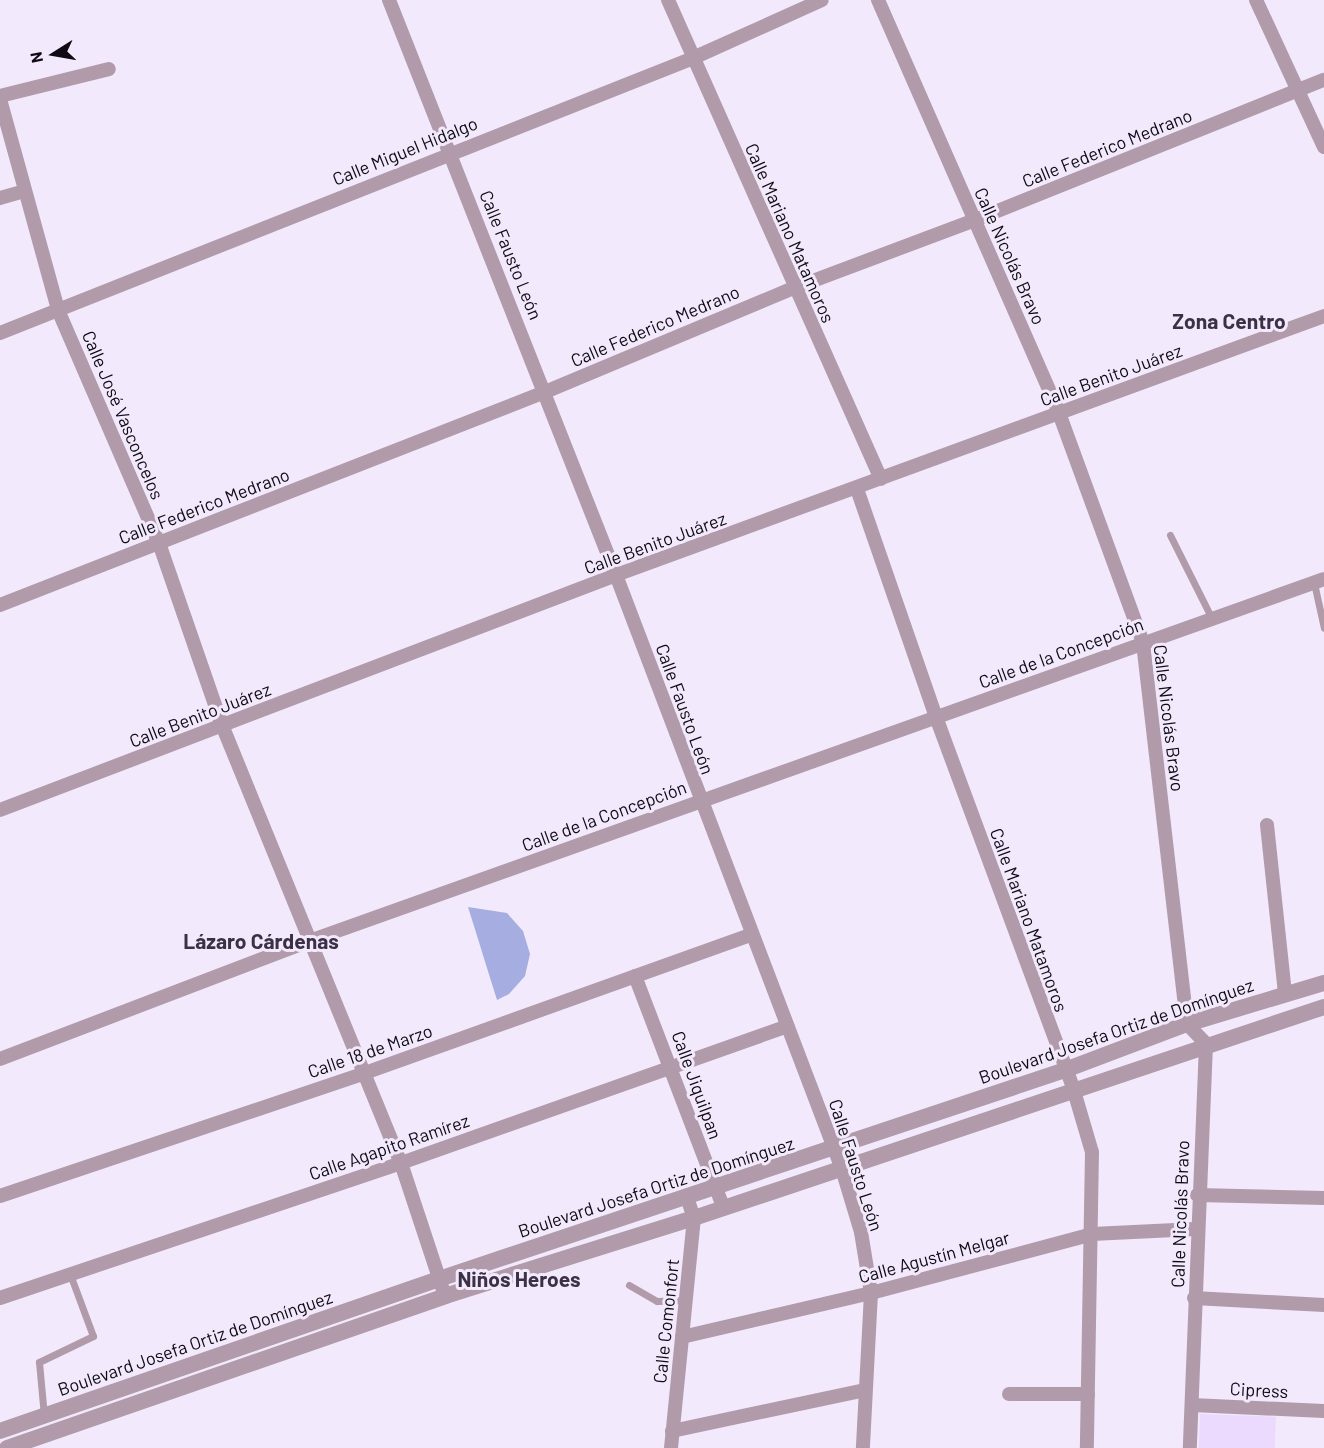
<!DOCTYPE html>
<meta charset="utf-8">
<style>
body{margin:0}
#map{position:relative;width:1324px;height:1448px;overflow:hidden;background:#f2eafc;font-family:Barlow,sans-serif}
div>[style]{position:absolute}
[style*='--x']{left:calc(var(--x)*1px);top:calc(var(--y)*1px);width:calc(var(--w)*1px);rotate:calc(var(--a)*1deg)}
.built>*{inset:0;background:#ebdafe;transform-origin:0 0}
.building>*{inset:0;background:#a6ade0}
.service>*{height:7px;margin:-3.5px;padding:0 3.5px;transform-origin:3.5px;border-radius:3.5px;background:#b19bab}
.minor>*{height:14px;margin:-7px;padding:0 7px;transform-origin:7px;border-radius:7px;background:#b19bab}
.tertiary>*{height:16px;margin:-8px;padding:0 8px;transform-origin:8px;border-radius:8px;background:#b19bab}
span{translate:-50% -50%;white-space:nowrap;text-align:center;line-height:1.15;-webkit-text-stroke:6px #f2eafc;paint-order:stroke}
.street-label{font-size:18px;color:#0f0a13}
.quarter-label{font-size:21px;color:#3c3047;font-weight:700}
.north{position:absolute;left:24px;top:24px;width:60px;height:60px;-webkit-text-stroke:4px #f2eafc;paint-order:stroke;rotate:259deg;font-size:16px;font-weight:700;line-height:24px;text-align:center;color:#0f0a13}
.north::after{content:'';display:block;margin:auto;width:21px;height:27px;background:#0f0a13;clip-path:polygon(50% 0,100% 100%,50% 72%,0 100%)}
</style>
<div id="map">
<div class="built">
<div style="left:1200px;top:1414px;width:76px;height:34px;rotate:2deg"></div>
</div>
<div class="building">
<div style="clip-path:polygon(468px 907px,507px 913px,523px 931px,530px 954px,525px 976px,509px 994px,497px 1000px)"></div>
</div>
<div class="service">
<div style="--x:1170;--y:535;--w:94;--a:63.4"></div>
<div style="--x:1314;--y:583;--w:46;--a:77.5"></div>
<div style="--x:629;--y:1285;--w:32;--a:30"></div>
<div style="--x:657;--y:1301;--w:29;--a:-2"></div>
<div style="--x:44;--y:1416;--w:54;--a:-95.3"></div>
<div style="--x:39;--y:1362;--w:60;--a:-25.7"></div>
<div style="--x:93;--y:1336;--w:66;--a:-110.4"></div>
</div>
<div class="minor">
<div style="--x:389;--y:0;--w:618;--a:68.46"></div>
<div style="--x:616;--y:575;--w:636;--a:69.17"></div>
<div style="--x:842;--y:1169;--w:66;--a:73.2"></div>
<div style="--x:861;--y:1232;--w:62;--a:80.7"></div>
<div style="--x:871;--y:1293;--w:155;--a:93"></div>
<div style="--x:668;--y:0;--w:524;--a:66.03"></div>
<div style="--x:878;--y:0;--w:451;--a:66.3"></div>
<div style="--x:1059;--y:413;--w:245;--a:69.9"></div>
<div style="--x:1143;--y:643;--w:384;--a:83.4"></div>
<div style="--x:1187;--y:1024;--w:28;--a:46"></div>
<div style="--x:1206;--y:1044;--w:404;--a:92.3"></div>
<div style="--x:1256;--y:0;--w:162;--a:65.2"></div>
<div style="--x:0;--y:96;--w:112;--a:-13.9"></div>
<div style="--x:0;--y:99;--w:219;--a:74.6"></div>
<div style="--x:58;--y:310;--w:254;--a:66.6"></div>
<div style="--x:159;--y:543;--w:193;--a:70.9"></div>
<div style="--x:222;--y:725;--w:473;--a:67.8"></div>
<div style="--x:401;--y:1163;--w:140;--a:71.7"></div>
<div style="--x:0;--y:198;--w:25;--a:-16"></div>
<div style="--x:0;--y:333;--w:746;--a:-21.64"></div>
<div style="--x:693;--y:58;--w:141;--a:-24.2"></div>
<div style="--x:857;--y:489;--w:241;--a:70.9"></div>
<div style="--x:936;--y:717;--w:399;--a:69.7"></div>
<div style="--x:1074;--y:1091;--w:64;--a:73.6"></div>
<div style="--x:1092;--y:1152;--w:296;--a:91"></div>
<div style="--x:0;--y:605;--w:585;--a:-21.35"></div>
<div style="--x:545;--y:392;--w:270;--a:-22.7"></div>
<div style="--x:794;--y:288;--w:193;--a:-20.6"></div>
<div style="--x:975;--y:220;--w:376;--a:-21.9"></div>
<div style="--x:0;--y:810;--w:659;--a:-20.88"></div>
<div style="--x:616;--y:575;--w:754;--a:-20.09"></div>
<div style="--x:1267;--y:825;--w:170;--a:83.9"></div>
<div style="--x:635;--y:976;--w:247;--a:69.1"></div>
<div style="--x:0;--y:1059;--w:334;--a:-20.9"></div>
<div style="--x:312;--y:940;--w:1074;--a:-19.63"></div>
<div style="--x:1197;--y:1195;--w:127;--a:1.4"></div>
<div style="--x:0;--y:1196;--w:382;--a:-18.6"></div>
<div style="--x:362;--y:1074;--w:412;--a:-19.7"></div>
<div style="--x:0;--y:1298;--w:423;--a:-18.6"></div>
<div style="--x:401;--y:1163;--w:410;--a:-19.5"></div>
<div style="--x:1194;--y:1298;--w:130;--a:3.1"></div>
<div style="--x:682;--y:1337;--w:194;--a:-13.1"></div>
<div style="--x:871;--y:1293;--w:229;--a:-14.9"></div>
<div style="--x:1092;--y:1234;--w:104;--a:-2.8"></div>
<div style="--x:1009;--y:1394;--w:79;--a:0"></div>
<div style="--x:1192;--y:1405;--w:132;--a:2.6"></div>
<div style="--x:672;--y:1431;--w:197;--a:-12"></div>
<div style="--x:671;--y:1448;--w:231;--a:-84.3"></div>
<div style="--x:694;--y:1218;--w:21;--a:-109"></div>
</div>
<div class="tertiary">
<div style="--x:0;--y:1431;--w:465;--a:-19.1"></div>
<div style="--x:439;--y:1279;--w:660;--a:-18.46"></div>
<div style="--x:1065;--y:1070;--w:130;--a:-20.7"></div>
<div style="--x:1187;--y:1024;--w:143;--a:-16.7"></div>
<div style="--x:7;--y:1448;--w:464;--a:-19.1"></div>
<div style="--x:445;--y:1296;--w:261;--a:-17.4"></div>
<div style="--x:694;--y:1218;--w:664;--a:-18.52"></div>
</div>
<div class="street-label">
<span style="left:1107px;top:148px;rotate:-22deg">Calle Federico Medrano</span>
<span style="left:405px;top:151px;rotate:-22deg">Calle Miguel Hidalgo</span>
<span style="left:790px;top:233px;rotate:66deg">Calle Mariano Matamoros</span>
<span style="left:511px;top:255px;rotate:68deg">Calle Fausto León</span>
<span style="left:1010px;top:256px;rotate:66deg">Calle Nicolás Bravo</span>
<span style="left:655px;top:326px;rotate:-23deg">Calle Federico Medrano</span>
<span style="left:1111px;top:375px;rotate:-20deg">Calle Benito Juárez</span>
<span style="left:123px;top:415px;rotate:67deg">Calle José Vasconcelos</span>
<span style="left:204px;top:506px;rotate:-21deg">Calle Federico Medrano</span>
<span style="left:655px;top:543px;rotate:-20deg">Calle Benito Juárez</span>
<span style="left:1061px;top:653px;rotate:-20deg">Calle de la Concepción</span>
<span style="left:685px;top:709px;rotate:70deg">Calle Fausto León</span>
<span style="left:200px;top:715px;rotate:-21deg">Calle Benito Juárez</span>
<span style="left:1169px;top:718px;rotate:83deg">Calle Nicolás Bravo</span>
<span style="left:604px;top:816px;rotate:-20deg">Calle de la Concepción</span>
<span style="left:1029px;top:920px;rotate:70deg">Calle Mariano Matamoros</span>
<span style="left:1116px;top:1031px;rotate:-19deg">Boulevard Josefa Ortiz de Domínguez</span>
<span style="left:370px;top:1051px;rotate:-19deg">Calle 18 de Marzo</span>
<span style="left:697px;top:1085px;rotate:70deg">Calle Jiquilpan</span>
<span style="left:389px;top:1147px;rotate:-19deg">Calle Agapito Ramírez</span>
<span style="left:856px;top:1165px;rotate:72deg">Calle Fausto León</span>
<span style="left:656px;top:1187px;rotate:-18deg">Boulevard Josefa Ortiz de Domínguez</span>
<span style="left:1180px;top:1214px;rotate:-88deg">Calle Nicolás Bravo</span>
<span style="left:934px;top:1257px;rotate:-15deg">Calle Agustín Melgar</span>
<span style="left:666px;top:1321px;rotate:-84deg">Calle Comonfort</span>
<span style="left:195px;top:1343px;rotate:-19deg">Boulevard Josefa Ortiz de Domínguez</span>
<span style="left:1259px;top:1390px;rotate:3deg">Cipress</span>
</div>
<div class="quarter-label">
<span style="left:1229px;top:321px">Zona Centro</span>
<span style="left:261px;top:941px">Lázaro Cárdenas</span>
<span style="left:519px;top:1279px">Niños Heroes</span>
</div>
<div class="north">N</div>
</div>
